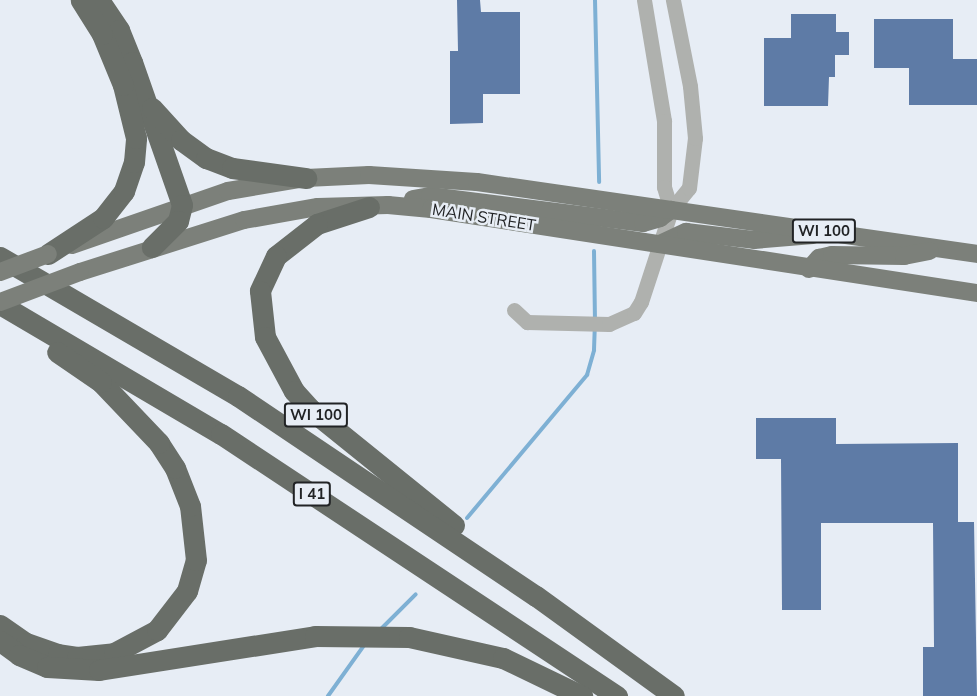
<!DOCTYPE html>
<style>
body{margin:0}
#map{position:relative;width:977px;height:696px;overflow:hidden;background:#e7edf5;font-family:Mulish,sans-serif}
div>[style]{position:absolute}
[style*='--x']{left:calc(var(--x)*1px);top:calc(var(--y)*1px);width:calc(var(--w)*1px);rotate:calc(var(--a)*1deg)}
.stream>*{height:4px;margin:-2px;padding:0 2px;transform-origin:2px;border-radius:2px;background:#7eb0d4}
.building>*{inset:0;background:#5e7ba6}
.minor>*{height:15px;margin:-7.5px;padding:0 7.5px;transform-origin:7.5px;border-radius:7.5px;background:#afb1ae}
.major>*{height:18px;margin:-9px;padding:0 9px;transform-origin:9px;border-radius:9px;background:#7c807a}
.highway>*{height:21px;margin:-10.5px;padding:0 10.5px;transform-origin:10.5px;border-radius:10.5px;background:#696e68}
.major-bridge>*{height:18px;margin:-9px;padding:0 9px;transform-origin:9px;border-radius:9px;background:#7c807a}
span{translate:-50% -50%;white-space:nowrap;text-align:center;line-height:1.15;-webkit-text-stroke:5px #e7edf5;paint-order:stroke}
.shield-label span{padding:2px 4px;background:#e7edf5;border:2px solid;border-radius:4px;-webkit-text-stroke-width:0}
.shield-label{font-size:15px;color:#212325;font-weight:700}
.street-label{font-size:16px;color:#212325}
</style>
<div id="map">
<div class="stream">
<div style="--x:595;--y:0;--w:182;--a:88.7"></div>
<div style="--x:594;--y:251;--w:68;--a:89.2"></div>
<div style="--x:467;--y:518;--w:187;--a:-50"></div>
<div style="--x:587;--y:375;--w:26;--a:-74"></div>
<div style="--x:594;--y:350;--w:23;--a:-88"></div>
<div style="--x:381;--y:629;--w:49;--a:-45"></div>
<div style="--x:328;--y:696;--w:64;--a:-54.6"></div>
</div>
<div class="building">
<div style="clip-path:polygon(457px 0,480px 0,481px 12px,520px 12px,520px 94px,483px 94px,483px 123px,450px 124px,450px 51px,458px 51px)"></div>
<div style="clip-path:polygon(791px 14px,836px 14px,836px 32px,849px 32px,849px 55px,835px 55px,835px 77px,829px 77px,828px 106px,764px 106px,764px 38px,791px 38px)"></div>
<div style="clip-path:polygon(874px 19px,953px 19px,953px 59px,977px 59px,977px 105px,909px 105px,909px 68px,874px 68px)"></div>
<div style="clip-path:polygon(756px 418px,836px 418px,836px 444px,958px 443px,958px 522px,974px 522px,977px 696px,923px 696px,923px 647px,934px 647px,933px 523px,821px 523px,821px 610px,782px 610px,781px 459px,756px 459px)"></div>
</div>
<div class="minor">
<div style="--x:644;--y:0;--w:123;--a:80.6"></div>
<div style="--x:664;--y:121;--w:66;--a:90"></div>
<div style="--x:664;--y:187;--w:24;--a:73"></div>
<div style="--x:514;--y:310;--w:18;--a:43"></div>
<div style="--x:527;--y:322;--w:82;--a:1.4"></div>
<div style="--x:609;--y:324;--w:27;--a:-24"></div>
<div style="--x:634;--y:313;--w:13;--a:-58"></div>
<div style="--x:641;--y:302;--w:97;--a:-71.9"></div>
<div style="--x:671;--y:210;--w:28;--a:-51"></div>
<div style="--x:689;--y:188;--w:50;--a:-83.2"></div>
<div style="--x:695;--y:138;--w:52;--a:-95.5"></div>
<div style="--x:690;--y:86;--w:88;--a:-101.2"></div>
</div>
<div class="major">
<div style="--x:413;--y:199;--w:17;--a:-10"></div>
<div style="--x:430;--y:196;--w:215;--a:7.2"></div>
<div style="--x:643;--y:223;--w:18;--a:-16"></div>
<div style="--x:660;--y:218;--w:14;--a:-36"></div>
<div style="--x:660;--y:244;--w:29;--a:-25"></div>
<div style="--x:686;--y:232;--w:68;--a:6.7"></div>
<div style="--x:754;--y:240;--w:59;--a:-4.8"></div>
<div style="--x:72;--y:245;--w:165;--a:-19.1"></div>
<div style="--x:228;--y:191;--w:79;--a:-9.5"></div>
<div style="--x:306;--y:178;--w:63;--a:-2.7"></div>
<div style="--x:369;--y:175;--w:108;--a:3.7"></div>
<div style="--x:477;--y:182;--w:505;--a:8.19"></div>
<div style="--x:809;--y:269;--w:15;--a:-48"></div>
<div style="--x:819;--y:258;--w:13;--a:-13"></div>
<div style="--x:832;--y:255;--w:72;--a:0.8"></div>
<div style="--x:904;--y:256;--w:26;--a:-11"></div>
<div style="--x:80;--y:272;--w:172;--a:-17.6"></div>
<div style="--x:244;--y:220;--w:75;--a:-10"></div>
<div style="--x:318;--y:207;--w:70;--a:-1.6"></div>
<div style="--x:388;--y:205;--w:43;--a:5.3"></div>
<div style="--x:431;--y:209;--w:552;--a:8.75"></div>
</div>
<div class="highway">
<div style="--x:99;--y:0;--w:36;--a:56"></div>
<div style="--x:119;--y:30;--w:35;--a:68"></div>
<div style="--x:132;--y:62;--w:151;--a:70.7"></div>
<div style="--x:182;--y:205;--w:16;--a:104"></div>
<div style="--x:178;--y:221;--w:37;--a:135"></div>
<div style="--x:152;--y:108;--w:43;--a:47.8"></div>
<div style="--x:181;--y:140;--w:31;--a:36"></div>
<div style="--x:206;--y:158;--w:28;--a:21"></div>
<div style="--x:232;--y:168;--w:75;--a:7.7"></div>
<div style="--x:369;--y:207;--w:55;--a:161.9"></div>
<div style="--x:317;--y:224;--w:52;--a:142"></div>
<div style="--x:276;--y:256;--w:38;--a:115"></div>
<div style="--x:260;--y:291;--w:46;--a:83.8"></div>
<div style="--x:265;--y:337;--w:61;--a:61.8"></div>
<div style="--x:294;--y:391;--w:24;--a:48"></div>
<div style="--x:310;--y:409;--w:185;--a:38.9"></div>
<div style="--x:48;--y:254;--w:66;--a:-33.2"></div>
<div style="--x:103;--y:218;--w:34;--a:-52"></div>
<div style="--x:124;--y:191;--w:31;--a:-71"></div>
<div style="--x:134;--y:162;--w:24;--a:-85"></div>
<div style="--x:136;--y:138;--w:55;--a:-103.8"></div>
<div style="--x:123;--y:85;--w:55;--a:-112.4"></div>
<div style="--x:102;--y:34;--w:40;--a:-122"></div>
<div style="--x:0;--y:257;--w:276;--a:30.3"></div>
<div style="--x:238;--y:396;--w:359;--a:33.9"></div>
<div style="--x:536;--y:596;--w:170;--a:35.9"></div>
<div style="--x:0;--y:304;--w:256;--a:30.5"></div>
<div style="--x:221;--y:434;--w:475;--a:33.5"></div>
<div style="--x:0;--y:625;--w:32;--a:35"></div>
<div style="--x:26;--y:643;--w:34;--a:19"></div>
<div style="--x:58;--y:654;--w:19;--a:9"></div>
<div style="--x:77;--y:657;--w:37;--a:-6"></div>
<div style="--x:114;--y:653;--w:49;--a:-28.1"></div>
<div style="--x:157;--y:630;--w:49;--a:-52.4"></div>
<div style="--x:187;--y:591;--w:32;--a:-74"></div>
<div style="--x:196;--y:560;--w:54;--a:-96.3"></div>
<div style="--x:190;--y:506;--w:41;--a:-111.5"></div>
<div style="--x:175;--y:468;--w:30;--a:-123"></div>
<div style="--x:159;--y:443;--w:84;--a:-133.6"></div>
<div style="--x:101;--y:382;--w:53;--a:-145.7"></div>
<div style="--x:0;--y:641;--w:24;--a:36"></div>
<div style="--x:19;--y:655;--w:30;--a:23"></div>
<div style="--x:47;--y:667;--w:52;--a:3.3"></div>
<div style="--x:99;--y:670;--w:219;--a:-8.9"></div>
<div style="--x:315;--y:636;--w:94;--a:0.6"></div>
<div style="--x:409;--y:637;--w:96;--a:12.6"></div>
<div style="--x:503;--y:658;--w:88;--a:25.7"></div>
</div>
<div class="major-bridge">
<div style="--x:0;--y:272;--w:51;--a:-20.6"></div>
<div style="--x:0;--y:302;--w:85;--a:-20.6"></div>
</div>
<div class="shield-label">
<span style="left:824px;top:231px">WI 100</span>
<span style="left:316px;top:415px">WI 100</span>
<span style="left:312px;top:494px">I 41</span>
</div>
<div class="street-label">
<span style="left:484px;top:217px;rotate:9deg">MAIN STREET</span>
</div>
</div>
